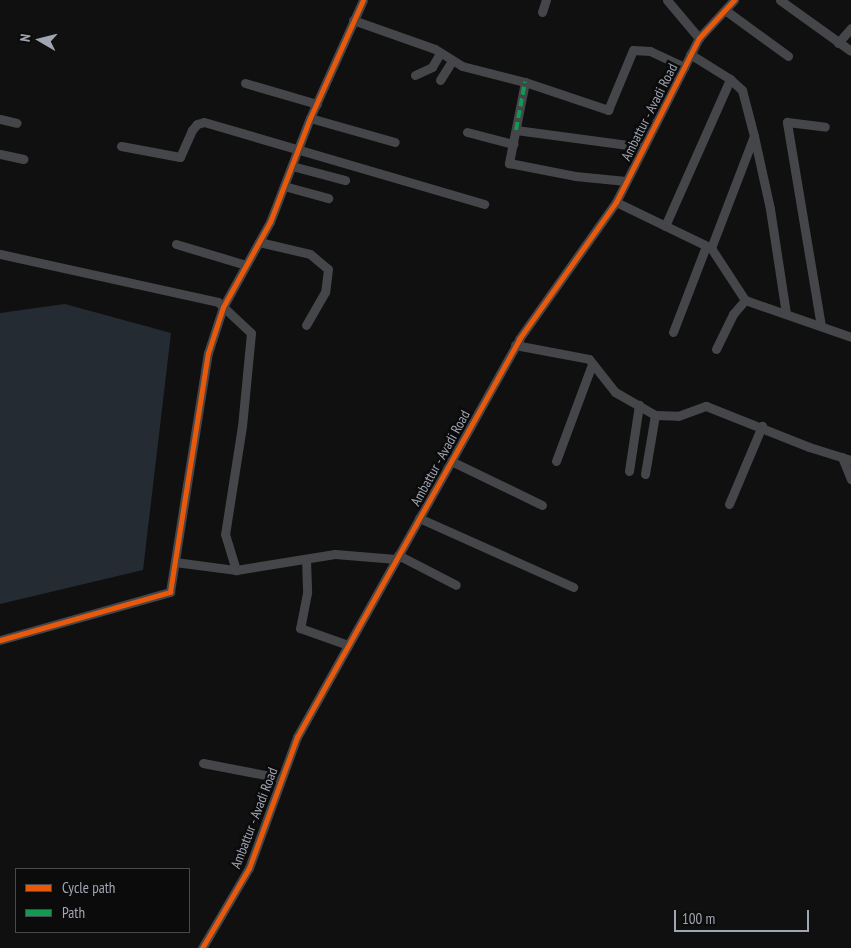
<!DOCTYPE html>
<style>
body{margin:0}
#map{position:relative;width:851px;height:948px;overflow:hidden;background:#101011;font-family:"PT Sans Narrow",sans-serif}
div>[style]{position:absolute}
[style*='--x']{left:calc(var(--x)*1px);top:calc(var(--y)*1px);width:calc(var(--w)*1px);rotate:calc(var(--a)*1deg)}
.water>*{inset:0;background:#242b32}
.minor>*{height:9px;margin:-4.5px;padding:0 4.5px;transform-origin:4.5px;border-radius:4.5px;background:#454649}
.quiet>*{height:4px;margin-top:-2px;transform-origin:0;background:repeating-linear-gradient(90deg,#139951 0 8px,transparent 0 12px)}
.cycleway>*{height:5px;margin:-2.5px;padding:0 2.5px;transform-origin:2.5px;border-radius:2.5px;background:#e8590c}
span{translate:-50% -50%;white-space:nowrap;text-align:center;line-height:1.15;-webkit-text-stroke:5px #0b0b0c;paint-order:stroke}
.street-label{font-size:14px;color:#a1a6b3}
.legend{position:absolute;left:15px;top:868px;width:175px;height:65px;box-sizing:border-box;background:#0b0b0c;border:1px solid #47494f;margin:0;padding:6px 9px;list-style:none;font-size:15px;color:#a1a6b3}
.legend li{display:flex;align-items:center;gap:10px;height:25px}
.legend b{width:25px;border:1px solid #47494f}
.north{position:absolute;left:15px;top:15px;width:50px;height:50px;-webkit-text-stroke:4px #0b0b0c;paint-order:stroke;rotate:278deg;font-size:14px;font-weight:700;line-height:20px;text-align:center;color:#a1a6b3}
.north::after{content:'';display:block;margin:auto;width:18px;height:22px;background:#a1a6b3;clip-path:polygon(50% 0,100% 100%,50% 72%,0 100%)}
.scale{position:absolute;left:674px;top:910px;width:135px;height:22px;box-sizing:border-box;border:2px solid #a1a6b3;border-top:0;padding-left:6px;font-size:15px;line-height:18px;white-space:nowrap;color:#a1a6b3;-webkit-text-stroke:4px #0b0b0c;paint-order:stroke}
</style>
<div id="map">
<div class="water">
<div style="clip-path:polygon(65px 304px,171px 333px,143px 570px,0 604px,0 313px)"></div>
</div>
<div class="minor">
<div style="--x:667;--y:0;--w:50;--a:49.9"></div>
<div style="--x:780;--y:0;--w:87;--a:35.7"></div>
<div style="--x:725;--y:10;--w:78;--a:36.1"></div>
<div style="--x:542;--y:12;--w:13;--a:-72"></div>
<div style="--x:353;--y:20;--w:87;--a:19.5"></div>
<div style="--x:435;--y:49;--w:32;--a:32"></div>
<div style="--x:462;--y:66;--w:65;--a:14.3"></div>
<div style="--x:525;--y:82;--w:88;--a:18.6"></div>
<div style="--x:608;--y:110;--w:65;--a:-67.4"></div>
<div style="--x:633;--y:50;--w:17;--a:3"></div>
<div style="--x:650;--y:51;--w:38;--a:25"></div>
<div style="--x:838;--y:43;--w:20;--a:-49"></div>
<div style="--x:415;--y:75;--w:19;--a:-25"></div>
<div style="--x:432;--y:67;--w:16;--a:-60"></div>
<div style="--x:730;--y:79;--w:16;--a:43"></div>
<div style="--x:742;--y:90;--w:48;--a:75.4"></div>
<div style="--x:754;--y:136;--w:75;--a:77.6"></div>
<div style="--x:770;--y:209;--w:106;--a:81.3"></div>
<div style="--x:440;--y:80;--w:22;--a:-58"></div>
<div style="--x:525;--y:82;--w:83;--a:101.2"></div>
<div style="--x:509;--y:163;--w:67;--a:11.1"></div>
<div style="--x:575;--y:176;--w:51;--a:5.6"></div>
<div style="--x:245;--y:83;--w:75;--a:16.3"></div>
<div style="--x:310;--y:118;--w:88;--a:15.8"></div>
<div style="--x:0;--y:119;--w:17;--a:13"></div>
<div style="--x:516;--y:130;--w:128;--a:7.6"></div>
<div style="--x:467;--y:132;--w:48;--a:14.6"></div>
<div style="--x:121;--y:146;--w:60;--a:10.6"></div>
<div style="--x:180;--y:157;--w:30;--a:-66"></div>
<div style="--x:192;--y:130;--w:8;--a:-50"></div>
<div style="--x:197;--y:124;--w:7;--a:-16"></div>
<div style="--x:204;--y:122;--w:292;--a:16.3"></div>
<div style="--x:0;--y:154;--w:24;--a:12"></div>
<div style="--x:292;--y:166;--w:55;--a:14.8"></div>
<div style="--x:284;--y:186;--w:46;--a:15.3"></div>
<div style="--x:616;--y:202;--w:106;--a:25.8"></div>
<div style="--x:711;--y:248;--w:120;--a:-69"></div>
<div style="--x:665;--y:226;--w:161;--a:-66.1"></div>
<div style="--x:730;--y:79;--w:47;--a:-148"></div>
<div style="--x:259;--y:242;--w:52;--a:13.2"></div>
<div style="--x:310;--y:254;--w:23;--a:40"></div>
<div style="--x:328;--y:269;--w:23;--a:97"></div>
<div style="--x:325;--y:292;--w:38;--a:120"></div>
<div style="--x:176;--y:244;--w:73;--a:16.7"></div>
<div style="--x:711;--y:248;--w:62;--a:56.8"></div>
<div style="--x:745;--y:300;--w:112;--a:19.2"></div>
<div style="--x:0;--y:254;--w:223;--a:12.4"></div>
<div style="--x:218;--y:302;--w:45;--a:43.2"></div>
<div style="--x:251;--y:333;--w:93;--a:95.5"></div>
<div style="--x:242;--y:426;--w:109;--a:98.9"></div>
<div style="--x:225;--y:534;--w:38;--a:73"></div>
<div style="--x:236;--y:570;--w:100;--a:-9.2"></div>
<div style="--x:335;--y:554;--w:61;--a:4.7"></div>
<div style="--x:821;--y:326;--w:207;--a:-99.5"></div>
<div style="--x:787;--y:122;--w:38;--a:7"></div>
<div style="--x:673;--y:332;--w:92;--a:-69"></div>
<div style="--x:515;--y:345;--w:75;--a:10.7"></div>
<div style="--x:589;--y:359;--w:42;--a:51.8"></div>
<div style="--x:615;--y:392;--w:46;--a:29.9"></div>
<div style="--x:655;--y:415;--w:23;--a:2"></div>
<div style="--x:678;--y:416;--w:30;--a:-20"></div>
<div style="--x:706;--y:406;--w:111;--a:21.7"></div>
<div style="--x:809;--y:447;--w:44;--a:17.2"></div>
<div style="--x:716;--y:349;--w:39;--a:-64"></div>
<div style="--x:733;--y:314;--w:18;--a:-49"></div>
<div style="--x:842;--y:457;--w:24;--a:68"></div>
<div style="--x:451;--y:461;--w:101;--a:25.8"></div>
<div style="--x:556;--y:461;--w:103;--a:-69.6"></div>
<div style="--x:629;--y:471;--w:67;--a:-81.4"></div>
<div style="--x:645;--y:474;--w:60;--a:-80.4"></div>
<div style="--x:729;--y:504;--w:85;--a:-67.1"></div>
<div style="--x:419;--y:518;--w:169;--a:24.1"></div>
<div style="--x:398;--y:555;--w:65;--a:27.3"></div>
<div style="--x:306;--y:559;--w:34;--a:88"></div>
<div style="--x:307;--y:593;--w:36;--a:101"></div>
<div style="--x:300;--y:628;--w:51;--a:19.5"></div>
<div style="--x:175;--y:562;--w:62;--a:7.5"></div>
<div style="--x:0;--y:640;--w:177;--a:-15.8"></div>
<div style="--x:170;--y:592;--w:242;--a:-81"></div>
<div style="--x:208;--y:353;--w:48;--a:-71.9"></div>
<div style="--x:223;--y:307;--w:97;--a:-61.1"></div>
<div style="--x:270;--y:222;--w:111;--a:-69"></div>
<div style="--x:310;--y:118;--w:129;--a:-65.8"></div>
<div style="--x:203;--y:763;--w:79;--a:10.9"></div>
<div style="--x:202;--y:948;--w:93;--a:-59.6"></div>
<div style="--x:249;--y:868;--w:140;--a:-69.9"></div>
<div style="--x:297;--y:737;--w:456;--a:-60.8"></div>
<div style="--x:519;--y:339;--w:168;--a:-54.7"></div>
<div style="--x:616;--y:202;--w:184;--a:-63.2"></div>
<div style="--x:699;--y:38;--w:52;--a:-47.4"></div>
</div>
<div class="quiet">
<div style="--x:516;--y:130;--w:49;--a:-79.4"></div>
</div>
<div class="cycleway">
<div style="--x:0;--y:640;--w:177;--a:-15.8"></div>
<div style="--x:170;--y:592;--w:242;--a:-81"></div>
<div style="--x:208;--y:353;--w:48;--a:-71.9"></div>
<div style="--x:223;--y:307;--w:97;--a:-61.1"></div>
<div style="--x:270;--y:222;--w:111;--a:-69"></div>
<div style="--x:310;--y:118;--w:129;--a:-65.8"></div>
<div style="--x:202;--y:948;--w:93;--a:-59.6"></div>
<div style="--x:249;--y:868;--w:140;--a:-69.9"></div>
<div style="--x:297;--y:737;--w:456;--a:-60.8"></div>
<div style="--x:519;--y:339;--w:168;--a:-54.7"></div>
<div style="--x:616;--y:202;--w:184;--a:-63.2"></div>
<div style="--x:699;--y:38;--w:52;--a:-47.4"></div>
</div>
<div class="street-label">
<span style="left:649px;top:112px;rotate:-63deg">Ambattur - Avadi Road</span>
<span style="left:440px;top:458px;rotate:-61deg">Ambattur - Avadi Road</span>
<span style="left:254px;top:818px;rotate:-69deg">Ambattur - Avadi Road</span>
</div>
<ul class="legend">
<li><b style="height:6px;background:#e8590c"></b>Cycle path</li>
<li><b style="height:6px;background:#139951"></b>Path</li>
</ul>
<div class="north">N</div>
<div class="scale">100 m</div>
</div>
